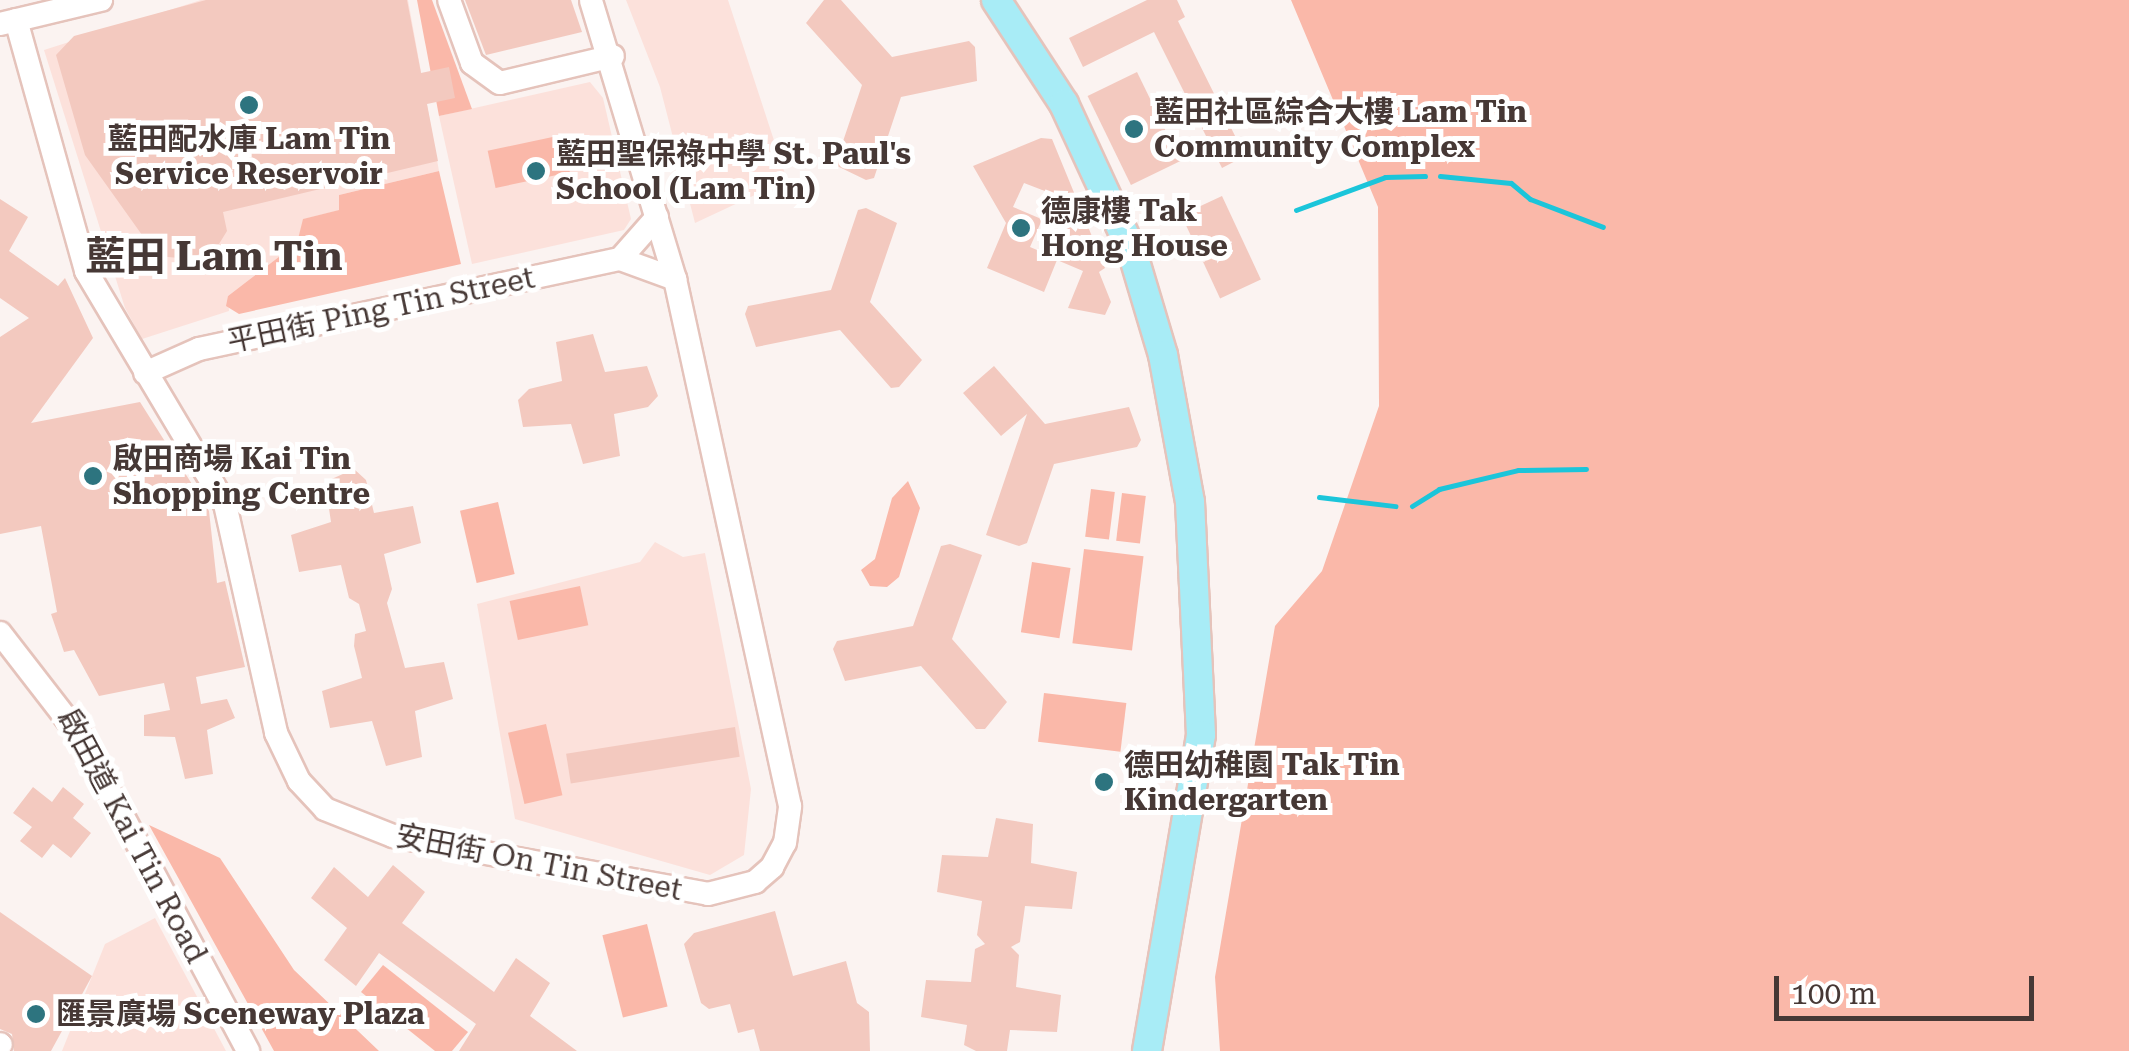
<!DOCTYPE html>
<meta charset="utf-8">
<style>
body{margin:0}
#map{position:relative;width:2129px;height:1051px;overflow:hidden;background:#fbf3f1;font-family:"Roboto Serif","Noto Sans TC",serif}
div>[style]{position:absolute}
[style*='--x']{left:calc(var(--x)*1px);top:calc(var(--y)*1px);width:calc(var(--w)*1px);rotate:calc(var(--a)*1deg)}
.built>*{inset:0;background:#fce1db}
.green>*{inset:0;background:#fab8a9;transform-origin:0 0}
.stream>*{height:5px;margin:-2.5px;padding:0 2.5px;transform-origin:2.5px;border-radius:2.5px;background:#1bc5da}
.building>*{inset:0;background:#f3c9bf;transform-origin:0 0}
.roads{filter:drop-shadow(2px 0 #e5c3bb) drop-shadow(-2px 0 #e5c3bb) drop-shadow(0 2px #e5c3bb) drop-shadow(0 -2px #e5c3bb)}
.minor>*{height:22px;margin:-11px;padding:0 11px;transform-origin:11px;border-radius:11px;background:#fff}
.major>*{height:28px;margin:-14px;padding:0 14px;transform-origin:14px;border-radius:14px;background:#a8ecf6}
.dots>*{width:28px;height:28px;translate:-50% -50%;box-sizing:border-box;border:5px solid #fff;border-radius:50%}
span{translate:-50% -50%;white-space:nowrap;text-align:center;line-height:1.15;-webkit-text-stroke:10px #fff;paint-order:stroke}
.poi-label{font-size:30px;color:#463835;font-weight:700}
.left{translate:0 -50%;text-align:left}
.street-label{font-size:30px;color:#463835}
.district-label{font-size:40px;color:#463835;font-weight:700}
.scale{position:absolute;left:1774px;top:976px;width:260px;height:45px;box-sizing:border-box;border:5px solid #463835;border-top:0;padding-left:12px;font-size:30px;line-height:35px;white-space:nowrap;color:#463835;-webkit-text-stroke:8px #fff;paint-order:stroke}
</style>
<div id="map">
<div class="built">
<div style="clip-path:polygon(201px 0,408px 0,439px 171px,339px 195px,340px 210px,304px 219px,297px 243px,228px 296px,229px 311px,142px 339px,125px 308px,44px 50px)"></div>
<div style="clip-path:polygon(626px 0,728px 0,787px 180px,695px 223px,660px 87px)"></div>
<div style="clip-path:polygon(590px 82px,603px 98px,631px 219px,624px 230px,472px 264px,439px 116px)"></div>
<div style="clip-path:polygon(655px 542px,683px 557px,705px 553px,751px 789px,744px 855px,710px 875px,515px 819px,477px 604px,640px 562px)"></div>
<div style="clip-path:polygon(155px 918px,226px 1051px,62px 1051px,105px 944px)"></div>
</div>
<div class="green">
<div style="clip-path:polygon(417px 0,432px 0,472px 109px,439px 116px)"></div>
<div style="clip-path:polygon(1291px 0,2129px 0,2129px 1051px,1220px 1051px,1215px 977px,1275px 626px,1322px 571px,1379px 406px,1378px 207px)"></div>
<div style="left:562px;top:135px;width:38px;height:76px;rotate:78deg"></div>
<div style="clip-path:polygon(439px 171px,461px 264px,239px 314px,226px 306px,228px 296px,297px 243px,303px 219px,339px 210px,339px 195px)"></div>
<div style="clip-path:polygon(908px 481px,920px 508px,899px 577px,887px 587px,870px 586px,861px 570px,875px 559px,892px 498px)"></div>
<div style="left:1091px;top:489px;width:24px;height:48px;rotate:7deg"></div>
<div style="left:1122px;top:493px;width:24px;height:48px;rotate:7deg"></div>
<div style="left:498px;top:502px;width:74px;height:39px;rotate:77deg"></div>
<div style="left:1084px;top:549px;width:60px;height:95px;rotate:7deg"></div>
<div style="left:1032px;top:562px;width:39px;height:71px;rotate:9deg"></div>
<div style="left:580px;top:586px;width:40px;height:72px;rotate:78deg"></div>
<div style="left:1044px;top:693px;width:83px;height:49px;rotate:7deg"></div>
<div style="left:546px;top:724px;width:73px;height:39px;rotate:77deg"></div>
<div style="clip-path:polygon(149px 825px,220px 858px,294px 970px,379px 1051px,274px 1051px)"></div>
<div style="left:647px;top:924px;width:85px;height:46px;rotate:76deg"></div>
<div style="clip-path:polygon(383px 965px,468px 1032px,452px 1051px,435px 1051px,361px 992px)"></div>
</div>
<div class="stream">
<div style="--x:1440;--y:176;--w:71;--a:5.6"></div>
<div style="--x:1511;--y:183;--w:25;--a:40"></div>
<div style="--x:1530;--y:199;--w:78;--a:21"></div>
<div style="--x:1296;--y:210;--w:95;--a:-20.3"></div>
<div style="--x:1385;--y:177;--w:40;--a:-1.4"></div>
<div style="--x:1319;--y:497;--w:77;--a:6.8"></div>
<div style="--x:1412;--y:506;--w:32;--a:-32"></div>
<div style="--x:1439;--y:489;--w:81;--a:-13.5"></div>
<div style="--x:1518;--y:470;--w:68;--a:-0.8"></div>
</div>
<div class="building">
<div style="clip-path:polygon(206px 0,407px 0,421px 73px,449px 67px,455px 98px,427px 104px,438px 161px,223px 212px,227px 231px,219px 244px,190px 259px,157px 256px,85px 155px,56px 55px,74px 36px)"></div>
<div style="clip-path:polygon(465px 0,571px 0,582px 32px,486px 55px)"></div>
<div style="clip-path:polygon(824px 0,841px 0,892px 57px,969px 41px,975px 47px,977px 81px,901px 97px,874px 178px,866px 180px,835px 165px,862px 85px,806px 23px)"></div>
<div style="clip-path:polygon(1147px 0,1177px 0,1185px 17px,1178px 21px,1245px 156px,1222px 168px,1154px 32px,1083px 67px,1069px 38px)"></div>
<div style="left:1137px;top:72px;width:99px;height:55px;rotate:64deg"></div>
<div style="clip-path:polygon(evenodd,1041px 138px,1052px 139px,1105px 268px,1099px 272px,1111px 302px,1105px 315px,1068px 308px,1083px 271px,1057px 260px,1044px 292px,987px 268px,1006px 223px,973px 166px,1041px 138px,1024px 183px,1050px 193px,1039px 218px,1013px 207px,1024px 183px,1041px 138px,1041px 222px,1066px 232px,1056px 258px,1030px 247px,1041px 222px)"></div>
<div style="left:1222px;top:196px;width:92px;height:45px;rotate:65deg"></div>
<div style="clip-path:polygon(0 199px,28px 217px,9px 251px,58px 286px,65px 278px,93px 338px,31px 423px,140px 402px,209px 511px,217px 583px,225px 581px,245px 667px,196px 677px,201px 704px,227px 699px,235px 718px,207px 730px,213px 774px,185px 779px,175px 737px,144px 736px,144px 715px,170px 710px,164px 683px,99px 696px,74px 650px,64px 652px,51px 614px,57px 612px,41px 526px,0 534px,0 337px,29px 318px,0 298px)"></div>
<div style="clip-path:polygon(866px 208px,897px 223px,870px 302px,922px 360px,899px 387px,891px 388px,840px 330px,756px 347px,745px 314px,748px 306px,831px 290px,858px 210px)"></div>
<div style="clip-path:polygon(593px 334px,605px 372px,647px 366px,658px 396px,648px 407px,614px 414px,620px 456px,583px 464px,571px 424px,523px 427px,518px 400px,529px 389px,562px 381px,556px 342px)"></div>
<div style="clip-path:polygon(994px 366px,1045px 424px,1129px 407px,1141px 440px,1137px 447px,1054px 464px,1027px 543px,1019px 546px,986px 535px,1027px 414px,1001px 436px,963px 393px)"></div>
<div style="clip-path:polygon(354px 469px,366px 480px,374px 513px,413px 506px,421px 543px,384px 554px,392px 589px,387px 603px,405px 668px,444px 662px,453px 699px,415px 711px,422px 757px,386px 766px,372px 721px,330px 728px,322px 691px,362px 678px,354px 646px,355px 634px,366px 631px,359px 604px,349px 598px,341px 565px,299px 572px,291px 535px,331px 522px,325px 482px)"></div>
<div style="clip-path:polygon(950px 544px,982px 555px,952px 639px,1007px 702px,985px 729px,976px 729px,921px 666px,845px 681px,833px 649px,837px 641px,913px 626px,941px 546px)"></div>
<div style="left:735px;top:727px;width:30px;height:171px;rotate:81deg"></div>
<div style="clip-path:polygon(33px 787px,52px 802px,63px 787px,84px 804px,73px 818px,91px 833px,71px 858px,53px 844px,42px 858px,20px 841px,32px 827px,13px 813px)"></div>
<div style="clip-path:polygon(996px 818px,1033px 824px,1031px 863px,1077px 872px,1072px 909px,1025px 906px,1020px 942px,1011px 947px,1019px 955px,1016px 987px,1061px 995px,1057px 1032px,1010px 1030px,1007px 1051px,976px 1051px,964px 1045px,967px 1025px,921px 1017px,926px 980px,971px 982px,975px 949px,985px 944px,977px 935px,982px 901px,937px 892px,942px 855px,988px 857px)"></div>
<div style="clip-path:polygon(393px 865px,425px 892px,402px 923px,494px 992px,516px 958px,550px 983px,530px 1016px,577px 1051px,459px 1051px,476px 1024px,379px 953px,356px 986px,324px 960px,347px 928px,311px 898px,334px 867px,368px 897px)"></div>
<div style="clip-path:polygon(775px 911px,793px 976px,846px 961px,857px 1003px,869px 1012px,870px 1051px,760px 1051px,754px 1029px,738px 1033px,730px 1004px,709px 1009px,701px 1003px,684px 944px,694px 933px)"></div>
<div style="clip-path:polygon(0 912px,92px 976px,51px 1051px,14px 1051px,12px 1034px,0 1029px)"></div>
</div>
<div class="roads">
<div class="minor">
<div style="--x:449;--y:0;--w:67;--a:69.9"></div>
<div style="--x:472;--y:63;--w:34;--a:36"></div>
<div style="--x:500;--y:83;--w:116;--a:-13.4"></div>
<div style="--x:16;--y:20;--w:261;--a:74.4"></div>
<div style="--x:86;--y:271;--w:271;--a:59.2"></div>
<div style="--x:225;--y:504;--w:235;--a:77.4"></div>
<div style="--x:276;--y:733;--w:53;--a:64.4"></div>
<div style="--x:299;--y:781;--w:38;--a:47"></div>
<div style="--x:325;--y:809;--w:73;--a:21.7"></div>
<div style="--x:393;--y:836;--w:320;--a:10.4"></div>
<div style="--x:708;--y:894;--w:49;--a:-14.3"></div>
<div style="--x:755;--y:882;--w:23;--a:-41"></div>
<div style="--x:772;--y:867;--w:27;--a:-62"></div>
<div style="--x:785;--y:843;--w:37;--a:-82"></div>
<div style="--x:790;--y:806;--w:539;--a:-102.31"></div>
<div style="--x:675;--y:279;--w:291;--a:-106.8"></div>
<div style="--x:0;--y:24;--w:104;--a:-13.4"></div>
<div style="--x:620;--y:259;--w:56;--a:-48.6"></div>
<div style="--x:145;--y:373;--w:59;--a:-24"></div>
<div style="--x:199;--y:349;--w:431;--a:-12.1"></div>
<div style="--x:620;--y:259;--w:59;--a:20"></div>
<div style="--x:0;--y:633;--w:130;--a:52.2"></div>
<div style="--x:80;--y:736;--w:357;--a:61.9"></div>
<div style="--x:0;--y:1045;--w:1;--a:-45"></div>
</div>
<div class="major">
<div style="--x:996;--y:0;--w:124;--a:56.8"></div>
<div style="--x:1064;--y:104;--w:162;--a:65.2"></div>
<div style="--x:1132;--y:251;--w:109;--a:73.4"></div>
<div style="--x:1163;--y:355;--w:149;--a:79.6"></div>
<div style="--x:1190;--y:502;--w:233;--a:87.3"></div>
<div style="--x:1201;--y:735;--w:321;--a:99.7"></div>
</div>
</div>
<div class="dots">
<div style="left:249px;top:105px;background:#2d747f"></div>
<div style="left:1134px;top:129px;background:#2d747f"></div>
<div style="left:536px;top:171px;background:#2d747f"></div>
<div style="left:1021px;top:228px;background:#2d747f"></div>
<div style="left:93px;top:476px;background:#2d747f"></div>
<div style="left:1104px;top:782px;background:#2d747f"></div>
<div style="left:36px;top:1014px;background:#2d747f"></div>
</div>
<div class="poi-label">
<span class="left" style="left:1154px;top:129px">藍田社區綜合大樓 Lam Tin<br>Community Complex</span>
<span style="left:249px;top:156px">藍田配水庫 Lam Tin<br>Service Reservoir</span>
<span class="left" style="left:556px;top:171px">藍田聖保祿中學 St. Paul's<br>School (Lam Tin)</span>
<span class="left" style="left:1041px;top:228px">德康樓 Tak<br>Hong House</span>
<span class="left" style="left:113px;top:476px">啟田商場 Kai Tin<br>Shopping Centre</span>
<span class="left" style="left:1124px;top:782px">德田幼稚園 Tak Tin<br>Kindergarten</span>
<span class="left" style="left:56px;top:1014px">匯景廣場 Sceneway Plaza</span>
</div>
<div class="street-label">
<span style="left:381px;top:310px;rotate:-12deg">平田街 Ping Tin Street</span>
<span style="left:132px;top:836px;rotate:62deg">啟田道 Kai Tin Road</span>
<span style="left:539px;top:863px;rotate:11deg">安田街 On Tin Street</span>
</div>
<div class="district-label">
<span style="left:214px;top:257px">藍田 Lam Tin</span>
</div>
<div class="scale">100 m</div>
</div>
